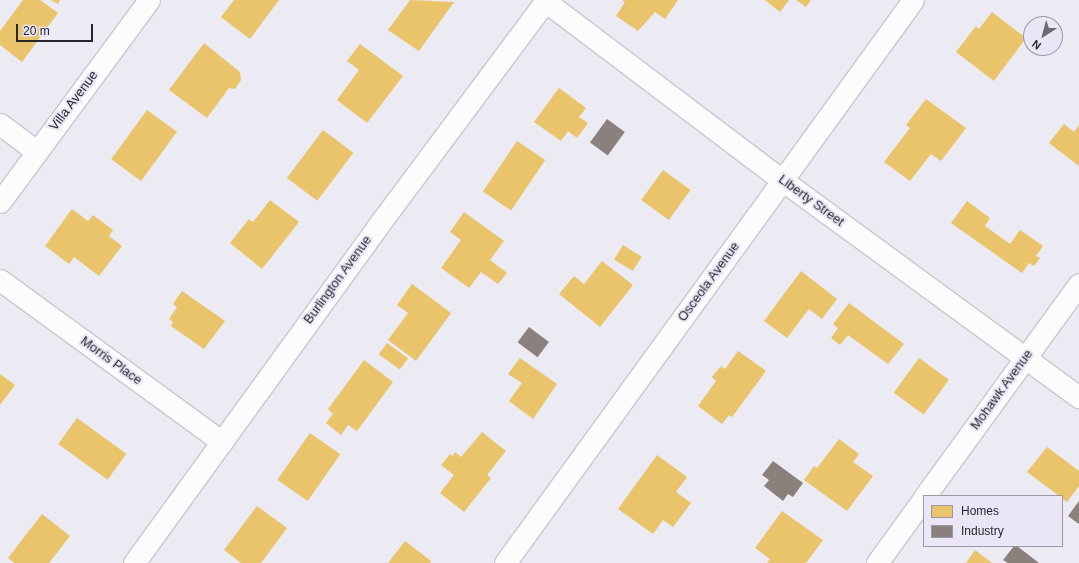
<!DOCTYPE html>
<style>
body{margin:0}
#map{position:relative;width:1079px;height:563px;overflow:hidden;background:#eceaf2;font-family:Arial,sans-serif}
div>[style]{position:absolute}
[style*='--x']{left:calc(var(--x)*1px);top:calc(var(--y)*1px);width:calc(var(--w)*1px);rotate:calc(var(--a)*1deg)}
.homes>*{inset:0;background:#e9c46a;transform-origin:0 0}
.industry>*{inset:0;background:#8a817c;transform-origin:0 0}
.roads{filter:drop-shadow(1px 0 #cac8cf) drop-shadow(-1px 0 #cac8cf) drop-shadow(0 1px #cac8cf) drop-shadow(0 -1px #cac8cf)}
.minor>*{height:21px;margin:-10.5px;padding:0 10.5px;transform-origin:10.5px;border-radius:10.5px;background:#fcfcfd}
span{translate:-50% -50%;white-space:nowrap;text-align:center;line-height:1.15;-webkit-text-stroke:4px #eae6f6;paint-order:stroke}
.street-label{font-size:13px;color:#27262c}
.legend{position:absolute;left:923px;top:495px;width:140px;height:52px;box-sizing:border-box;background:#eae6f6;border:1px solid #9c99a5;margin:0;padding:5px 7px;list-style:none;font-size:12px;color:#27262c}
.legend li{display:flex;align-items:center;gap:8px;height:20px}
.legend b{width:20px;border:1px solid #9c99a5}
.north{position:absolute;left:1023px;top:16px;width:40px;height:40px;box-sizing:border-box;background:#eae6f6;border:1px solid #9c99a5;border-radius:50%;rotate:216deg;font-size:11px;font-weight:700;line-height:16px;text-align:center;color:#27262c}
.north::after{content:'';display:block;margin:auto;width:14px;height:18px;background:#6c6b71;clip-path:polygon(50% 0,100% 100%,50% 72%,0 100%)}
.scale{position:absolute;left:16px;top:24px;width:77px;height:18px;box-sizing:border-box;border:2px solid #27262c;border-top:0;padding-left:5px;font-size:12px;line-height:14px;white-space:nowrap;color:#27262c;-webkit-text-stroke:3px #eae6f6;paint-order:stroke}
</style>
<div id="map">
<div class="homes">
<div style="clip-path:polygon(23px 0,40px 0,58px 13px,22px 62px,0 45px,0 31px)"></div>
<div style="clip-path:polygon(51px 0,60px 0,58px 4px)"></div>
<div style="clip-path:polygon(234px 0,279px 0,250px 39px,221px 17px)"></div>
<div style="clip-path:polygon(410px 0,454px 2px,419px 51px,388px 30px)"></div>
<div style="clip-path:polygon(622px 0,678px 0,665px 19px,655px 12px,638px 31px,616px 16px,625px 2px)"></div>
<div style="clip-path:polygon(765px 0,789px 0,780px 12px)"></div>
<div style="clip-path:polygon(796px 0,811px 0,806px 7px)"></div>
<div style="clip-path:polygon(992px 12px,1026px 38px,994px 81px,956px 52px,976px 26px,979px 29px)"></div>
<div style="clip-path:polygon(204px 43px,240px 72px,241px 80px,235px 89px,229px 88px,207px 118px,169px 90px)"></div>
<div style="clip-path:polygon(360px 44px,403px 76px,367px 123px,337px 100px,359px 70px,347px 61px)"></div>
<div style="clip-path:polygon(559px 88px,586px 108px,579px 117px,588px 123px,577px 138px,568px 131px,561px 141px,534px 122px)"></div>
<div style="clip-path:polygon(926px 99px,966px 128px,941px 161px,931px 154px,910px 181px,884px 162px,910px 128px,906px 125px)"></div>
<div style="left:147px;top:110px;width:37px;height:61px;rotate:36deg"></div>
<div style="clip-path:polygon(1064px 124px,1074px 132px,1079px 125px,1079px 166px,1049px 143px)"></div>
<div style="left:323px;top:130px;width:38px;height:60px;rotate:37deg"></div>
<div style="left:517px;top:141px;width:34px;height:61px;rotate:34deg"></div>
<div style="left:663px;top:170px;width:34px;height:37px;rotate:36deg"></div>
<div style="clip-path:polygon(270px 200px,299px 222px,262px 269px,230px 243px,249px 219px,253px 222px)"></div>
<div style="clip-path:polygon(967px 201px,990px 218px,985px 226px,1010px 244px,1020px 230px,1043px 246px,1036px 256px,1040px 258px,1034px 266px,1029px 263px,1022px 273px,951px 223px)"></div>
<div style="clip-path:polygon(72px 209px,88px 221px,93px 215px,113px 230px,109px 236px,122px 246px,99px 276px,74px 257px,69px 264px,45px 246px)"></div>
<div style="clip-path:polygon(464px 212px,504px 241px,490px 260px,507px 273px,498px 284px,481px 272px,469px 288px,441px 268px,461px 240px,450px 232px)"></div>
<div style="left:623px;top:245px;width:22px;height:17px;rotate:32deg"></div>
<div style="clip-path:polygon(602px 261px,633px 285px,600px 327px,559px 294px,574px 276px,584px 284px)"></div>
<div style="clip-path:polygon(801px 271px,837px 299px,822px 319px,809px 309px,787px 338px,764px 321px)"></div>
<div style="clip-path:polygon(412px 284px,451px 313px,416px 361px,388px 340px,408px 313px,397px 305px)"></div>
<div style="clip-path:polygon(182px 291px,225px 321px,204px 349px,171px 326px,173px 322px,169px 319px,177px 307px,173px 304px)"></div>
<div style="clip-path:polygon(849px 303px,904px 344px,888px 364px,848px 335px,840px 345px,831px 338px,838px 328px,833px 324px)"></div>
<div style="left:387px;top:343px;width:26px;height:14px;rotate:36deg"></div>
<div style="clip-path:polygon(738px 351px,766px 371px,732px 417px,729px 415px,722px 424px,698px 406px,716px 381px,712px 377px,721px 366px,725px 369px)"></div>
<div style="clip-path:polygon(520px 358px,557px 384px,533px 419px,509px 401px,522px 383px,508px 374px)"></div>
<div style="left:919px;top:358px;width:37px;height:43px;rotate:36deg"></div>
<div style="clip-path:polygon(364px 360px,393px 382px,357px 431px,348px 425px,341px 435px,326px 423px,333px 414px,328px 409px)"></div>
<div style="clip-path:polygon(0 374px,15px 385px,0 405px)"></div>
<div style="left:77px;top:418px;width:61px;height:32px;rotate:36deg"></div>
<div style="clip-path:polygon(482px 432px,506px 451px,487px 475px,491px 478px,464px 512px,440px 493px,454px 475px,441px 465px,450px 454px,453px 456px,455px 452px,461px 457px)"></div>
<div style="left:310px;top:433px;width:37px;height:57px;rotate:35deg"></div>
<div style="clip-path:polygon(839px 439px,859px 454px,853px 462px,873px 476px,847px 511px,804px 480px,814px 466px,817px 468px)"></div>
<div style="clip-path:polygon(1047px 447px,1079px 471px,1079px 486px,1067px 502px,1027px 472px)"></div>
<div style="clip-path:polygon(657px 455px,687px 477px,676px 492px,691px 503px,673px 527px,663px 520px,653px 534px,618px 509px)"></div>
<div style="clip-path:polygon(257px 506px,287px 528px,261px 563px,241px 563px,224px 550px)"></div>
<div style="clip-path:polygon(782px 511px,823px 540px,806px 563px,767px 563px,770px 559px,755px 548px)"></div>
<div style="clip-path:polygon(42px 514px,70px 536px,49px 563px,15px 563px,8px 558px)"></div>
<div style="clip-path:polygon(405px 541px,431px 561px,430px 563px,388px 563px)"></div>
<div style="clip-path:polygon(975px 550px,992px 563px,966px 563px)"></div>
</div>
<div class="industry">
<div style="left:607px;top:119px;width:22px;height:29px;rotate:36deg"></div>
<div style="left:529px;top:327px;width:25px;height:19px;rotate:37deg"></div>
<div style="clip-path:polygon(773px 461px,803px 483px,793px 497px,788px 494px,783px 501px,764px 486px,769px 480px,762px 475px)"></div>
<div style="clip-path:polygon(1079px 501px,1079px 524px,1068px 516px)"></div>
<div style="clip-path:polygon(1014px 546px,1017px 546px,1039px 563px,1008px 563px,1003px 560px)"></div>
</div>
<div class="roads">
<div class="minor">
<div style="--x:545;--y:1;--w:297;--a:37.1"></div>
<div style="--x:782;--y:180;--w:368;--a:36.2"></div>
<div style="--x:0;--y:124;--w:45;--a:36.9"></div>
<div style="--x:0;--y:202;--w:251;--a:-53.6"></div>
<div style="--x:0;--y:280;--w:275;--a:36.1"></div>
<div style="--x:925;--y:496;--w:262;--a:-54"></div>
<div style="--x:134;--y:563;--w:415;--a:-54.1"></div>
<div style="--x:377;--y:227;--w:283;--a:-53.3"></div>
<div style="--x:505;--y:563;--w:695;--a:-54.07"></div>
<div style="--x:877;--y:563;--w:80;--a:-54.1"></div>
</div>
</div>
<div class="street-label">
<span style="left:74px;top:101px;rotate:-53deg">Villa Avenue</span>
<span style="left:811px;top:201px;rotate:36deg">Liberty Street</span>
<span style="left:338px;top:280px;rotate:-54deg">Burlington Avenue</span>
<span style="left:709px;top:282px;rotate:-54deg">Osceola Avenue</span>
<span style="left:111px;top:361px;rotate:36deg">Morris Place</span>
<span style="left:1002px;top:390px;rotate:-54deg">Mohawk Avenue</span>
</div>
<ul class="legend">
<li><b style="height:11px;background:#e9c46a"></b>Homes</li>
<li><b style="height:11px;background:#8a817c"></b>Industry</li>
</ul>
<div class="north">N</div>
<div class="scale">20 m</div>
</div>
